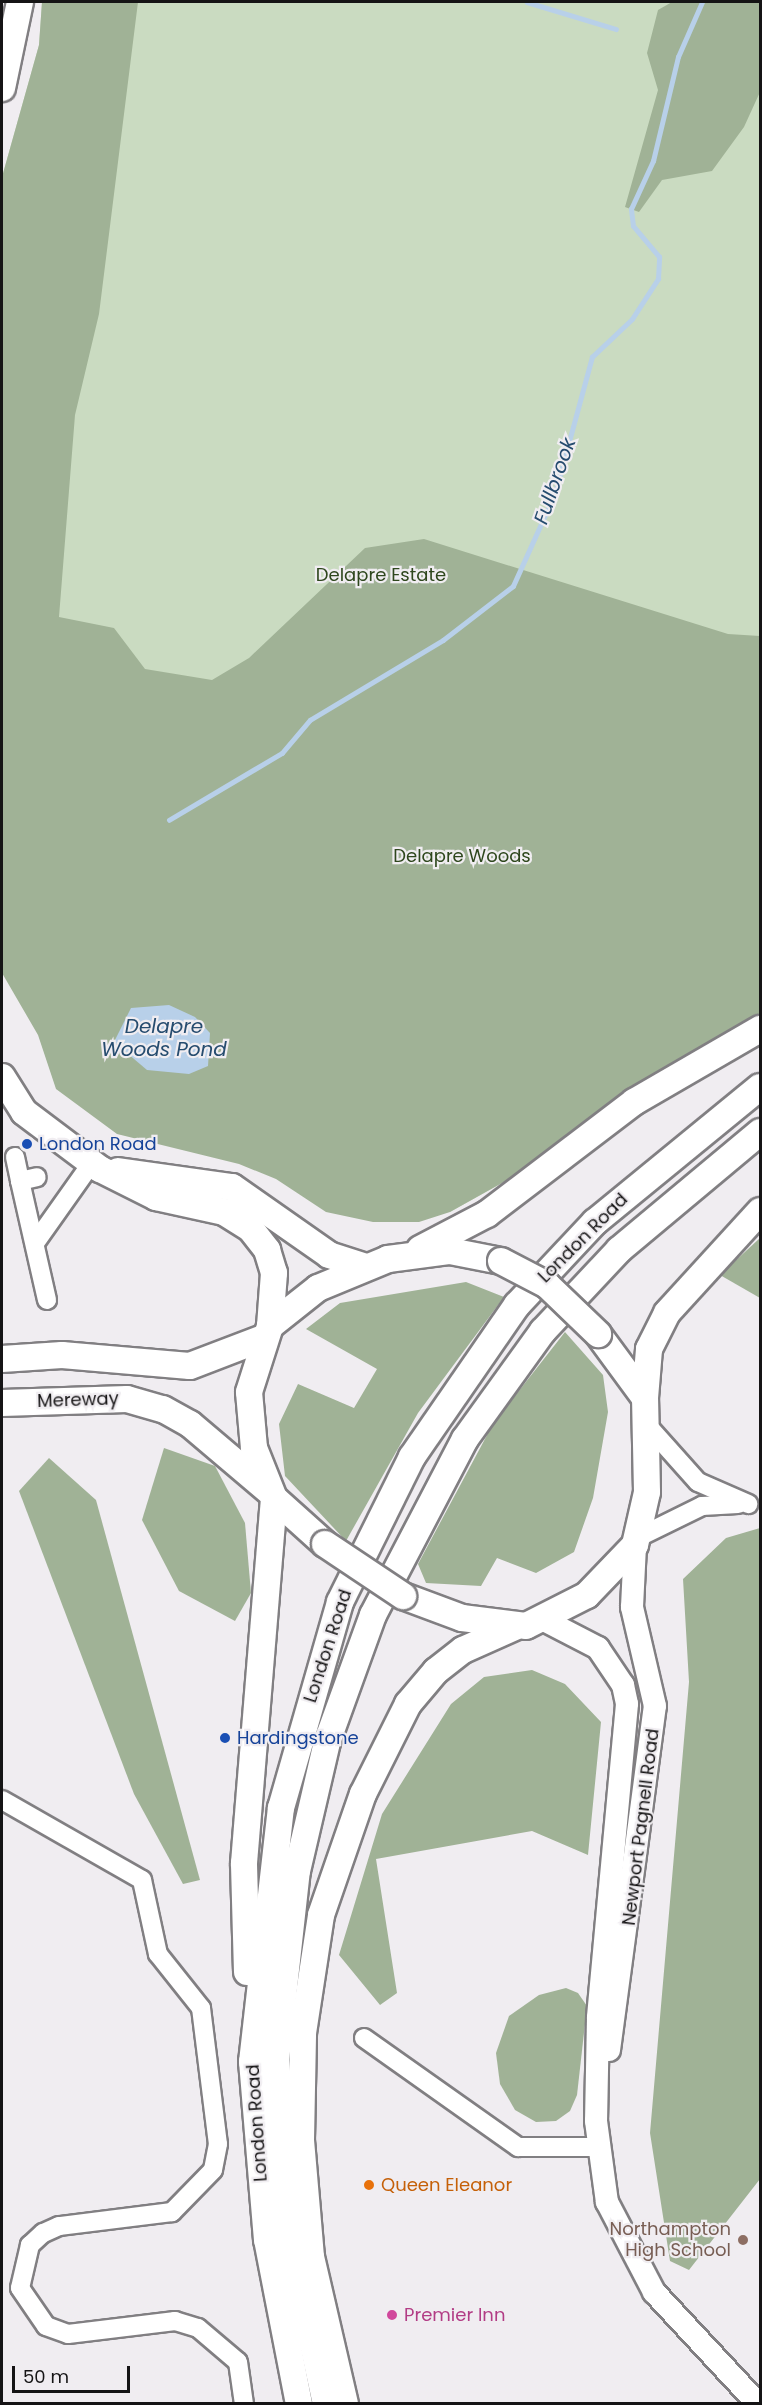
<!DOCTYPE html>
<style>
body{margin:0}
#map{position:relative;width:762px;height:2405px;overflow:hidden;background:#f0edf1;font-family:Poppins,sans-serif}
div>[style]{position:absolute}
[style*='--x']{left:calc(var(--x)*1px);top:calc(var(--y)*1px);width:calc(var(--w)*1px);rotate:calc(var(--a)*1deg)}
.green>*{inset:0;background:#cadbc1}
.forest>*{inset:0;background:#a0b296}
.water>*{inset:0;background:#b8d0e9}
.stream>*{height:4.5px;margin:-2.25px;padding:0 2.25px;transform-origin:2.25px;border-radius:2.25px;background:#b8d0e9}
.roads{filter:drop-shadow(2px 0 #817f82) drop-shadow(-2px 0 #817f82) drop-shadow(0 2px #817f82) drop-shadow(0 -2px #817f82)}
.minor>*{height:18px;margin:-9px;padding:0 9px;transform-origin:9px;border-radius:9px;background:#fff}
.major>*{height:22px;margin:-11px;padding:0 11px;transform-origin:11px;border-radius:11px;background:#fff}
.highway>*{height:26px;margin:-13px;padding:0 13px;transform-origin:13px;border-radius:13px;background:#fff}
.bridges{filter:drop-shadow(2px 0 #817f82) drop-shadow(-2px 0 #817f82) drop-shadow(0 2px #817f82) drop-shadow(0 -2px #817f82)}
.highway-bridge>*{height:26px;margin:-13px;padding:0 13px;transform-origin:13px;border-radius:13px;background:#fff}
.dots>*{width:16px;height:16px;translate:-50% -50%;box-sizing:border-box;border:3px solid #f0edf1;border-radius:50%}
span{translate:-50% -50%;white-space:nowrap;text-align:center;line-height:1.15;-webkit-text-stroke:4.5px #f0edf1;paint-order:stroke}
.park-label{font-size:18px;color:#2e471d}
.transit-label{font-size:18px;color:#164399}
.left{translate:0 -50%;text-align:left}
.street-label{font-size:18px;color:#151415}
.food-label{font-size:18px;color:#c56008}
.education-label{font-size:18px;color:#785e54}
.right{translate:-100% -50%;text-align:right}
.hotel-label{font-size:18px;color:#b23c85}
.water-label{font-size:20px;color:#264c6f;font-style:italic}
.frame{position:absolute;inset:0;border:3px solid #151415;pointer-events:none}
.scale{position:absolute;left:12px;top:2366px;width:118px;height:27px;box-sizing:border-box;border:3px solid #151415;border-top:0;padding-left:8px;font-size:18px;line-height:21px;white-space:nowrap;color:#151415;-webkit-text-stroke:4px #f0edf1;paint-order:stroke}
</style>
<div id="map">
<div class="green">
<div style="clip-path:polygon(42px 2px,760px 2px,760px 1013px,590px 1120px,511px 1178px,450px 1212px,2px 973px,2px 177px,39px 45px)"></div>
</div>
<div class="forest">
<div style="clip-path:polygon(42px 2px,138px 2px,99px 314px,75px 415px,59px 617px,114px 628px,145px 669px,212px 680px,249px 658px,365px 548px,424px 539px,728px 634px,760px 636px,760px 1013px,590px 1120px,511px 1178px,450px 1212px,419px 1222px,373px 1222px,326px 1212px,276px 1179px,239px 1164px,117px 1134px,56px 1089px,38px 1035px,2px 973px,2px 177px,39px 45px)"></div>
<div style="clip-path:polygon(672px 2px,760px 2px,760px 92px,744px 127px,712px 171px,662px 180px,639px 212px,625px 207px,658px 90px,647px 53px,658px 10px)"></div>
<div style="clip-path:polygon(760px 1238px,760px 1298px,720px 1275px)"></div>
<div style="clip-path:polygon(466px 1282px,504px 1297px,418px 1413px,346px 1541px,285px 1476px,279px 1424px,298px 1384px,354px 1408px,377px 1369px,306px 1329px,340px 1303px)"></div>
<div style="clip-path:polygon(565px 1332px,603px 1375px,608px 1412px,593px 1498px,574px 1552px,536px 1573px,497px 1558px,481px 1586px,426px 1583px,418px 1564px,493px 1424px)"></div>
<div style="clip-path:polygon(164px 1448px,215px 1466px,245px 1523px,251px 1593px,235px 1621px,179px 1591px,142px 1520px)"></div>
<div style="clip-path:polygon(49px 1458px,96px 1500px,200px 1880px,183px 1884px,134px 1794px,19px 1491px)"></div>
<div style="clip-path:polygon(760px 1528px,760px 2179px,689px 2270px,670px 2261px,650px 2133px,689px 1682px,683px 1579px,726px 1538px)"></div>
<div style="clip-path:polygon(532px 1670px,565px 1684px,601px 1722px,588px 1855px,532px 1831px,376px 1859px,397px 1993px,380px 2005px,339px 1955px,382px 1814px,451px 1704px,484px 1677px)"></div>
<div style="clip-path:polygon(566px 1988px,578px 1993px,587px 2006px,577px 2095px,570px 2111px,556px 2121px,536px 2122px,515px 2110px,500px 2084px,496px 2053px,509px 2016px,539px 1995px)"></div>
</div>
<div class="water">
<div style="clip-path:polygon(169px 1005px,195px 1017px,210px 1033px,208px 1066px,189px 1074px,147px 1070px,114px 1042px,131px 1008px)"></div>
</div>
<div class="stream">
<div style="--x:527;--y:2;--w:93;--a:16.9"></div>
<div style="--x:169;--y:820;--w:131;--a:-30.7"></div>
<div style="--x:282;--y:753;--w:43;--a:-49.7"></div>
<div style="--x:310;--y:720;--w:155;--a:-31"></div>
<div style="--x:443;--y:640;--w:88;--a:-37.6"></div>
<div style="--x:513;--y:586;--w:102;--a:-65.7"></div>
<div style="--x:555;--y:493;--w:141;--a:-74.8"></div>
<div style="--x:592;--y:357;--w:55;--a:-43.5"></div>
<div style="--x:632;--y:319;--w:48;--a:-57"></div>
<div style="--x:658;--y:279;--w:22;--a:-87"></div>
<div style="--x:659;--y:257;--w:40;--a:-130"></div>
<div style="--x:633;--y:226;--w:17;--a:-97"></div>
<div style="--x:631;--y:209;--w:53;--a:-65.4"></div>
<div style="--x:653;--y:161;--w:107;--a:-76.5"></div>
<div style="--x:678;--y:57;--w:60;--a:-66.4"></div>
</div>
<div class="roads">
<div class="minor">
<div style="--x:15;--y:1157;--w:25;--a:78"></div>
<div style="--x:20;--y:1181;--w:17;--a:-13"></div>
<div style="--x:20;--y:1181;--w:122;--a:77.2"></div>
<div style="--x:35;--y:1243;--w:97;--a:-54.7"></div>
<div style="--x:647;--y:1425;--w:76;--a:48.2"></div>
<div style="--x:698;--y:1482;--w:55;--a:23.7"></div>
<div style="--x:639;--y:1537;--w:70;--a:-26.2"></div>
<div style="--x:702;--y:1506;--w:36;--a:-3"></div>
<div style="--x:2;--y:1800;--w:161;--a:29.7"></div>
<div style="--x:142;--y:1880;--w:76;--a:77.8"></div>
<div style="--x:158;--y:1954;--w:69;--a:51.5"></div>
<div style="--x:201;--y:2008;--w:137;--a:82.9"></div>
<div style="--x:218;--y:2144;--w:26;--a:101"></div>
<div style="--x:213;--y:2170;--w:59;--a:134.3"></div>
<div style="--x:172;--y:2212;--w:114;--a:172.9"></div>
<div style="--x:59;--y:2226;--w:17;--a:156"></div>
<div style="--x:43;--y:2233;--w:18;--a:137"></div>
<div style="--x:30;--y:2245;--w:44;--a:103.1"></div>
<div style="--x:20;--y:2288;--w:46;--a:55.6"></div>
<div style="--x:46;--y:2326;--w:23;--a:20"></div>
<div style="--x:68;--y:2334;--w:108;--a:-6.9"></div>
<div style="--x:175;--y:2321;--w:24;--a:17"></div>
<div style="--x:198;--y:2328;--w:52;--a:40.4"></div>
<div style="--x:238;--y:2362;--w:42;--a:81.9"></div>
<div style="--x:364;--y:2038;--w:189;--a:35.3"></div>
<div style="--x:518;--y:2147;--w:79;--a:0"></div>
</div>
<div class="major">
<div style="--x:544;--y:1620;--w:61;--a:27.4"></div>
<div style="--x:598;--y:1648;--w:45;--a:56"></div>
<div style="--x:623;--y:1685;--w:19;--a:78"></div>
<div style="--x:627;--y:1704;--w:315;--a:95.3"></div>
<div style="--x:598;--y:2018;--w:103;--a:91.1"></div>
<div style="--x:596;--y:2121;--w:82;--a:82.3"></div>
<div style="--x:607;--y:2202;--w:102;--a:62.4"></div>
<div style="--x:654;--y:2292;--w:153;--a:47.1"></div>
<div style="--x:609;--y:2050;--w:347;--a:-82.4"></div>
<div style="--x:655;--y:1706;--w:102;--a:-103.1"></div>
<div style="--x:632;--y:1607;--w:62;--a:-87.2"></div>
</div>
<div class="highway">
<div style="--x:2;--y:88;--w:88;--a:-78.2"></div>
<div style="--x:2;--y:1077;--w:41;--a:57.8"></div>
<div style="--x:24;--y:1112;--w:95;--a:36.9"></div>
<div style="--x:100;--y:1169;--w:63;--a:26.6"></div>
<div style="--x:156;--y:1197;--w:70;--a:12.4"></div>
<div style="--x:224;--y:1212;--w:31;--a:32"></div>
<div style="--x:250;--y:1228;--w:28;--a:52"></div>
<div style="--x:267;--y:1250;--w:24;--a:73"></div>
<div style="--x:274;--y:1273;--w:53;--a:94.3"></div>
<div style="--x:118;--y:1171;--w:115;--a:8"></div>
<div style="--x:232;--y:1187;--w:118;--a:35"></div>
<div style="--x:329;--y:1255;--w:36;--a:18"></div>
<div style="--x:420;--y:1249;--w:76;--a:-27.6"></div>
<div style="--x:487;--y:1214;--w:185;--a:-37.3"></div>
<div style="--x:634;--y:1102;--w:146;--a:-30.1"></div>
<div style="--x:2;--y:1359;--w:60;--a:-3.8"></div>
<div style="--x:62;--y:1355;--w:128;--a:4.9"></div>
<div style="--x:190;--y:1366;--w:78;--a:-21"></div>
<div style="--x:645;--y:1398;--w:49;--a:-85.3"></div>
<div style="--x:649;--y:1349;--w:40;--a:-63.4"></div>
<div style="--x:667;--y:1313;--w:138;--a:-47.6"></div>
<div style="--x:2;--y:1403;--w:125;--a:-1.8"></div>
<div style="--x:127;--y:1399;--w:37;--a:16"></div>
<div style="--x:163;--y:1409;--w:31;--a:29"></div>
<div style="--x:190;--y:1424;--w:104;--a:40.3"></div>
<div style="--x:325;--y:1544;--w:69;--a:-138"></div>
<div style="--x:274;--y:1498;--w:54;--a:-111.8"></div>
<div style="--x:254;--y:1448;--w:56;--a:-95.1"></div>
<div style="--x:249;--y:1392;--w:69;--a:-72.3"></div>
<div style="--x:270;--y:1326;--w:61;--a:-38.4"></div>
<div style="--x:318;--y:1288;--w:76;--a:-22.5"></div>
<div style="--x:388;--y:1259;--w:63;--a:-7.4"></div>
<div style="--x:450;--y:1251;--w:52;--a:11.1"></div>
<div style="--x:403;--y:1596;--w:63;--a:20.4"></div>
<div style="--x:462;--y:1618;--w:64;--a:7.1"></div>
<div style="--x:526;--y:1626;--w:68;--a:-26.9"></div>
<div style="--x:587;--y:1595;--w:69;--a:-46.2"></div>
<div style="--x:635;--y:1545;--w:54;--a:-77.2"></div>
<div style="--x:647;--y:1492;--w:94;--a:-91.2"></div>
<div style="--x:645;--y:1398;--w:79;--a:-126.3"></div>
<div style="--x:247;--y:1972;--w:109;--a:-91.6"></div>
<div style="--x:244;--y:1863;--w:366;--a:-85.3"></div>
<div style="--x:299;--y:2404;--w:167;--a:-101"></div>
<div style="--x:267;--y:2240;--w:179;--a:-94.8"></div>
<div style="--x:252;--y:2062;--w:256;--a:-83.5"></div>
<div style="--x:281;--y:1808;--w:214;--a:-74"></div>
<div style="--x:340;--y:1602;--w:162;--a:-63.6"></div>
<div style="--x:412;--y:1457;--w:185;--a:-55.4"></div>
<div style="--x:517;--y:1305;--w:114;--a:-46.8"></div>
<div style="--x:595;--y:1222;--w:213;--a:-39.3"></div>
<div style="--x:326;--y:2404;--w:166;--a:-102.2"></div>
<div style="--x:291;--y:2242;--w:183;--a:-94.7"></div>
<div style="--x:276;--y:2060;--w:190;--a:-83.7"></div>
<div style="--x:297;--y:1871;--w:132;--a:-76.9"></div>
<div style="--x:327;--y:1742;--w:135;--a:-70.1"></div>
<div style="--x:373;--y:1615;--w:199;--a:-62.4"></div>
<div style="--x:465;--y:1439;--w:133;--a:-54.2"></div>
<div style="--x:543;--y:1331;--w:111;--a:-46.8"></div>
<div style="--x:619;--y:1250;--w:184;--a:-39.9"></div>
<div style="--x:345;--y:2404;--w:151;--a:-103"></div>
<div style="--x:311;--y:2257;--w:117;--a:-94.9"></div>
<div style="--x:301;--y:2140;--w:107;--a:-88.9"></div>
<div style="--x:303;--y:2033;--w:119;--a:-81.3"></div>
<div style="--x:321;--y:1915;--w:128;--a:-70.9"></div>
<div style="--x:363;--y:1794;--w:101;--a:-63.4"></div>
<div style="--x:408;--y:1704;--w:43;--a:-49.7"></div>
<div style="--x:436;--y:1671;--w:34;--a:-38"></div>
<div style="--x:463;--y:1650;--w:57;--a:-23.9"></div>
</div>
</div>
<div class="bridges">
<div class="highway-bridge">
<div style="--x:501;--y:1261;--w:52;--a:27.6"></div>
<div style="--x:547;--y:1285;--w:71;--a:43.9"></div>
<div style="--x:325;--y:1544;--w:94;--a:33.7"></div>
</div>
</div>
<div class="dots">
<div style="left:27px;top:1144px;background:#1a4fb4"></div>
<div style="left:225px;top:1738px;background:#1a4fb4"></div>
<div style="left:369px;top:2185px;background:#e8710a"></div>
<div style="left:743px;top:2240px;background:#8d6e63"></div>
<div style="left:392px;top:2315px;background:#d1479c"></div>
</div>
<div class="park-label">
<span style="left:381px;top:575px">Delapre Estate</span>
<span style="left:462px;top:856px">Delapre Woods</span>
</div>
<div class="transit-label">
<span class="left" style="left:39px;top:1144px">London Road</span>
<span class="left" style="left:237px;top:1738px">Hardingstone</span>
</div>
<div class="street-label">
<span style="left:583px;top:1238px;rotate:-45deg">London Road</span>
<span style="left:78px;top:1400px;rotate:-2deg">Mereway</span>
<span style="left:328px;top:1646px;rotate:-72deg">London Road</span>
<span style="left:641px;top:1827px;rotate:-83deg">Newport Pagnell Road</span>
<span style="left:257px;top:2123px;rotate:-94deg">London Road</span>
</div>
<div class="food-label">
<span class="left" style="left:381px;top:2185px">Queen Eleanor</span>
</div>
<div class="education-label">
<span class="right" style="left:731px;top:2240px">Northampton<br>High School</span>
</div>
<div class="hotel-label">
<span class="left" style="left:404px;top:2315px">Premier Inn</span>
</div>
<div class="water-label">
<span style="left:555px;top:481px;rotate:-71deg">Fullbrook</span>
<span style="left:164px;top:1038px">Delapre<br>Woods Pond</span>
</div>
<div class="frame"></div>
<div class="scale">50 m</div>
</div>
